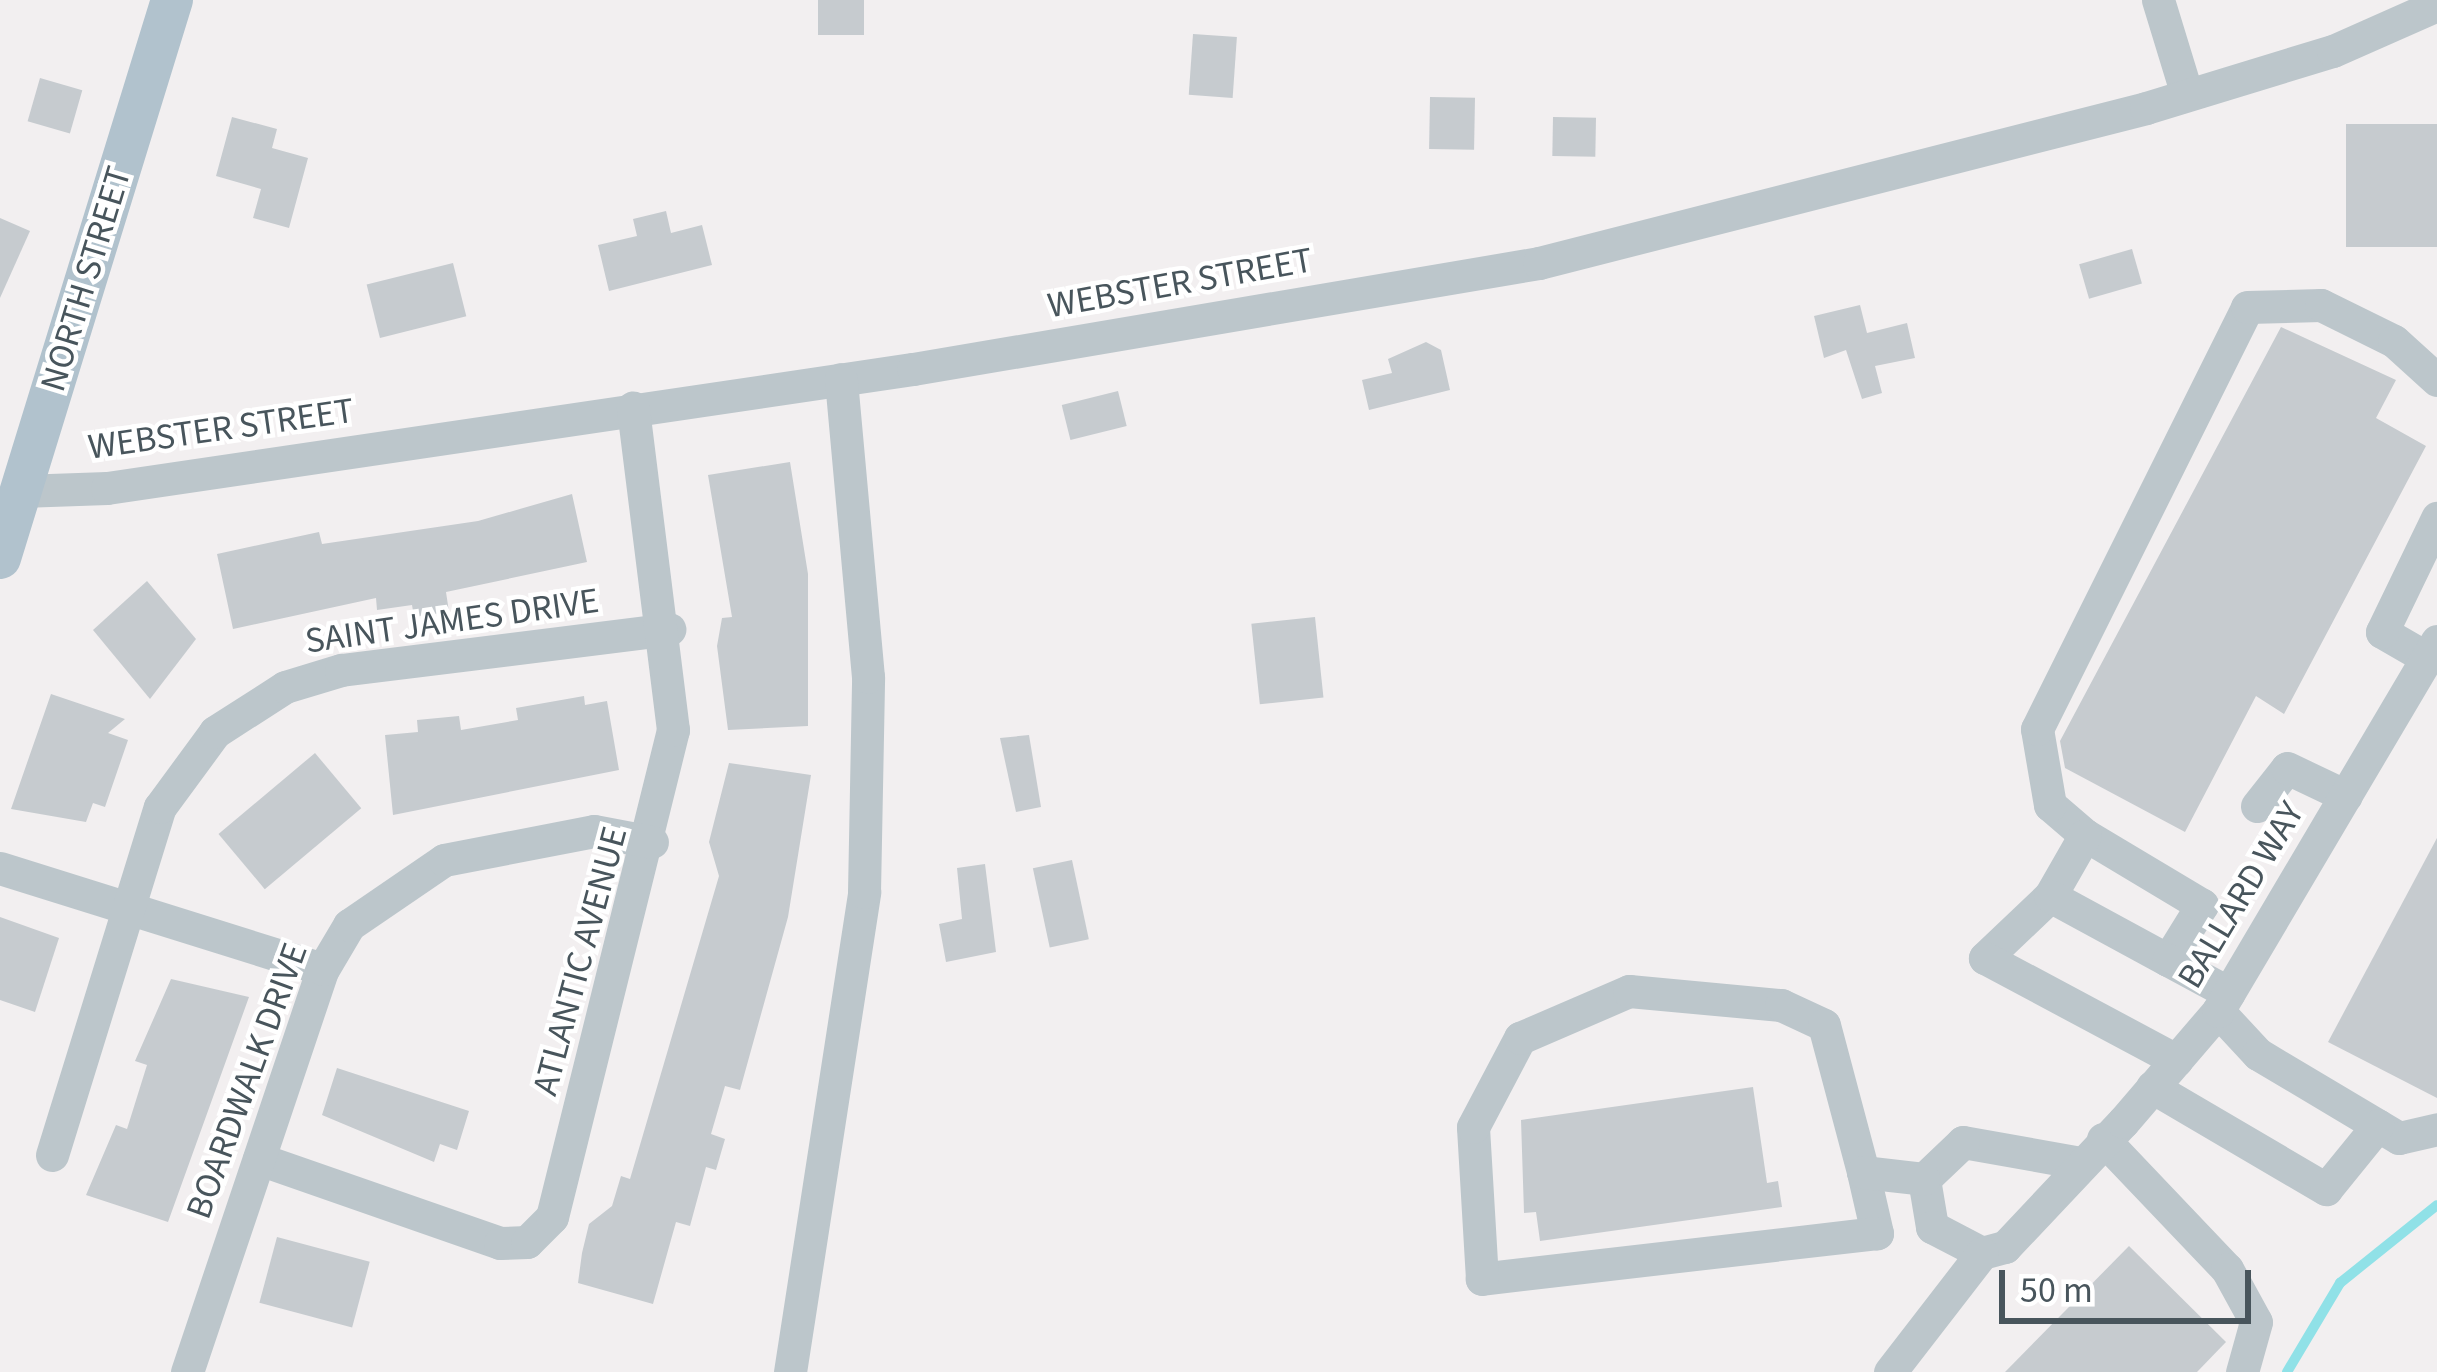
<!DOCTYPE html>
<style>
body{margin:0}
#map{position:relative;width:2437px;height:1372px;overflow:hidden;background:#f2eff0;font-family:"Source Sans 3",sans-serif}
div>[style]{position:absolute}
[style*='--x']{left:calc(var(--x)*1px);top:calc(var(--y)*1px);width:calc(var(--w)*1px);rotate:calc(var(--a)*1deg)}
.stream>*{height:10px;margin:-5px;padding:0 5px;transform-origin:5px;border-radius:5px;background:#90e1e7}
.building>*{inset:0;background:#c6cbcf;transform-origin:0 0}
.minor>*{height:33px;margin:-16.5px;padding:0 16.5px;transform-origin:16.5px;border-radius:16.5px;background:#bcc6cb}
.major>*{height:42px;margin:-21px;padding:0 21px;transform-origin:21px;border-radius:21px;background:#b1c2cd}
span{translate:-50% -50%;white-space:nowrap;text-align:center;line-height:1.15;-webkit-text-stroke:9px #fff;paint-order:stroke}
.street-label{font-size:36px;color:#48555c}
.scale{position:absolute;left:1999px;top:1270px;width:252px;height:54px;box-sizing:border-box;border:6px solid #48555c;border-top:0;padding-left:15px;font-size:36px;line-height:42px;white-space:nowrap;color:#48555c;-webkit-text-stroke:9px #fff;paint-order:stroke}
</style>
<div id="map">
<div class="stream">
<div style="--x:2287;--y:1372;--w:104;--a:-59.2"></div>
<div style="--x:2340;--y:1283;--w:124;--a:-38.8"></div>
</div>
<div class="building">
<div style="left:818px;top:0;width:46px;height:35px"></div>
<div style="left:1193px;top:34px;width:44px;height:61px;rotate:4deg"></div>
<div style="left:40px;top:78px;width:44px;height:45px;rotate:16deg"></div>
<div style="left:1430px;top:97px;width:45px;height:52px;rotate:1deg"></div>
<div style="clip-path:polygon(232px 117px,277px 129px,272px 148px,308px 158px,289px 228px,253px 218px,261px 189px,216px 176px)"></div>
<div style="left:1553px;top:117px;width:43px;height:39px;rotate:1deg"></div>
<div style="left:2437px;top:124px;width:123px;height:91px;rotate:90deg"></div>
<div style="clip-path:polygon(666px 211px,671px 233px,702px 225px,712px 265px,609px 291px,598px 245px,637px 236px,633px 219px)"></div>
<div style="clip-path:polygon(0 218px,30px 231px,0 298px)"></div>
<div style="left:2132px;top:249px;width:36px;height:55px;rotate:74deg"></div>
<div style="left:453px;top:263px;width:55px;height:89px;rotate:76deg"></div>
<div style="clip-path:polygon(1860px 305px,1867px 333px,1907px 323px,1915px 358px,1875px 366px,1882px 393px,1862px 399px,1846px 350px,1824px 358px,1814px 316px)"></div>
<div style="clip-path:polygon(2281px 327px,2396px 380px,2376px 418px,2426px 446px,2284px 714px,2256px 696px,2185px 832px,2065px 768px,2060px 741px)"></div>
<div style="clip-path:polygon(1426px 342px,1441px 350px,1450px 390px,1369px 410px,1362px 380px,1392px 373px,1388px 359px)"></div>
<div style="left:1118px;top:391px;width:36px;height:58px;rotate:76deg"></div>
<div style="clip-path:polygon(790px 462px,808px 574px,808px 726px,728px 730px,717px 646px,722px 618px,732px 617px,708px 475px)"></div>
<div style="clip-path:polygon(572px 494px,587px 562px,446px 592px,449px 612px,414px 617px,412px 605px,377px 610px,376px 598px,233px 629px,217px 554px,319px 532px,322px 544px,478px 521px)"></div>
<div style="clip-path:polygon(147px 581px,196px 639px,150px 699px,93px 630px)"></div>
<div style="left:1315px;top:617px;width:81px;height:64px;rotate:84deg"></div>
<div style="clip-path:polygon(51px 694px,125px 719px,108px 733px,128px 740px,105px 807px,93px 803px,86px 822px,11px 809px)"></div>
<div style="clip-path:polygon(584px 696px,585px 705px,607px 701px,619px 770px,393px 815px,385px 735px,418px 732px,417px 720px,459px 716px,461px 730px,518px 720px,516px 708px)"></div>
<div style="clip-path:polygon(1029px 735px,1041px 807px,1016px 812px,1000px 738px)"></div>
<div style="left:315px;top:753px;width:72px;height:126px;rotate:50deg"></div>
<div style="clip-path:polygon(729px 763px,811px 775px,788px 917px,740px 1090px,725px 1086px,711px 1134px,725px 1139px,716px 1170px,706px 1167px,690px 1226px,676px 1222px,653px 1304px,578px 1283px,582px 1253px,589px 1224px,612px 1206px,621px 1176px,630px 1179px,719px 876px,709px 842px)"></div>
<div style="clip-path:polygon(2437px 838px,2437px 1098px,2328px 1042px)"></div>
<div style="left:1072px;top:860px;width:81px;height:40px;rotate:78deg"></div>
<div style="clip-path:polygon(985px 864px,996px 952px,946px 962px,939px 924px,962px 919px,957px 868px)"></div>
<div style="clip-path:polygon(0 917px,59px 938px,35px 1012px,0 1000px)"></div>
<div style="clip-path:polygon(171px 979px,249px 997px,168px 1222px,86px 1195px,116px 1125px,127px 1129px,147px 1065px,135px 1061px)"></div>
<div style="clip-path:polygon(337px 1068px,469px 1111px,457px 1150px,440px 1144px,434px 1162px,322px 1115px)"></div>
<div style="clip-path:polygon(1753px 1087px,1767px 1183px,1778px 1181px,1782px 1207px,1540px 1241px,1536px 1212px,1524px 1213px,1521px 1120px)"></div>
<div style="left:277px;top:1237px;width:96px;height:68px;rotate:15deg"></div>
<div style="clip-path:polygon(2129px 1246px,2226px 1342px,2197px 1372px,2005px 1372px)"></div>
</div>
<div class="minor">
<div style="--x:2158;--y:0;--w:99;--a:73"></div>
<div style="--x:21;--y:491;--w:86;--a:-2"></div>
<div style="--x:107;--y:488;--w:815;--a:-8.4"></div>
<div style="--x:913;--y:369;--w:635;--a:-9.61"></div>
<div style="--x:1539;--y:263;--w:626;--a:-14.32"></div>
<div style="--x:2146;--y:108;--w:195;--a:-17"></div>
<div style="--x:2333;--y:51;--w:114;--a:-23.9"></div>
<div style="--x:2427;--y:658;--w:52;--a:-150"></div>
<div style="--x:2382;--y:632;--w:127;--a:-64.2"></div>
<div style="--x:2257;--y:806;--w:48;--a:-51.7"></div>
<div style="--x:2287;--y:768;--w:65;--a:25.4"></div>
<div style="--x:2085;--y:835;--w:46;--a:-139.4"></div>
<div style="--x:2050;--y:805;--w:77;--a:-99.7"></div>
<div style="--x:2037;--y:729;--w:471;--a:-63.5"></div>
<div style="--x:2247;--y:307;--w:74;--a:-1.5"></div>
<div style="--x:2321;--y:305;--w:81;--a:26.3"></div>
<div style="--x:2394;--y:341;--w:58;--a:42.2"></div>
<div style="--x:0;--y:868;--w:338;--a:17.4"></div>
<div style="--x:2050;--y:896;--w:90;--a:136.4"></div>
<div style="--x:1985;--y:958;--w:217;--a:28.1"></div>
<div style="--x:2168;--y:960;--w:65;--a:-58.3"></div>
<div style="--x:2202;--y:905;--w:136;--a:-149.1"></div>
<div style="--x:2085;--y:835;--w:70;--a:119.8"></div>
<div style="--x:2050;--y:896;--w:134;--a:28.5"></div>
<div style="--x:2168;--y:960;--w:69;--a:28.4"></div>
<div style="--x:2218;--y:1011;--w:59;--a:47.1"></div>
<div style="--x:2258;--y:1054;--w:164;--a:30.8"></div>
<div style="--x:2399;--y:1138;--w:39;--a:-13"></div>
<div style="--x:2152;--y:1087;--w:202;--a:30.4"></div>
<div style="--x:2326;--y:1189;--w:82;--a:-50.9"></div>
<div style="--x:2103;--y:1139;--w:180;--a:46.4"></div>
<div style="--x:2227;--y:1269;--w:60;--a:61.3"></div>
<div style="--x:2256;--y:1322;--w:52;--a:105.6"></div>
<div style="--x:52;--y:1155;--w:364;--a:-72.8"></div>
<div style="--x:160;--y:807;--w:93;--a:-53.7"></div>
<div style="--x:215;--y:732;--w:83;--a:-32.7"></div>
<div style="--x:285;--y:687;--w:59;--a:-16.9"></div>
<div style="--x:341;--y:670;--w:331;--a:-7.1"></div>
<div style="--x:259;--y:1159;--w:255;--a:19.2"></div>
<div style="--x:500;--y:1243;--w:27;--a:-2"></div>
<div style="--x:527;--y:1242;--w:35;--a:-45"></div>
<div style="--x:552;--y:1217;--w:502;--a:-76.05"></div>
<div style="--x:673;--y:730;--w:325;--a:-97.1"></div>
<div style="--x:2075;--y:1162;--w:114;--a:-169.9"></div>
<div style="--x:1963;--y:1142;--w:54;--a:136.5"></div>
<div style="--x:1924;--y:1179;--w:49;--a:80.5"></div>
<div style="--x:1932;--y:1227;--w:56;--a:27.5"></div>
<div style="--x:1982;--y:1253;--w:24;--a:-15"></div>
<div style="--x:2005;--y:1247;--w:172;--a:-46.7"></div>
<div style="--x:2123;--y:1122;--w:146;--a:-49.4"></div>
<div style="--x:2218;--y:1011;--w:430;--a:-59.4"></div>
<div style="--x:1863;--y:1172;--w:63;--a:77.1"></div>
<div style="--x:1877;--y:1233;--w:398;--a:173.4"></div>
<div style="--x:1482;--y:1279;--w:152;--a:-93.4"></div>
<div style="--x:1473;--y:1127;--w:101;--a:-62.2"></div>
<div style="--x:1520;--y:1038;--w:119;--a:-23.3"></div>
<div style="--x:1629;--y:991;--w:153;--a:5.3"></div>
<div style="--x:1781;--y:1005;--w:47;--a:24.9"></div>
<div style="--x:1824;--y:1025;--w:152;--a:75.1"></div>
<div style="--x:1863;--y:1172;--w:61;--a:6.5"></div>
<div style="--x:187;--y:1372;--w:425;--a:-71.4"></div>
<div style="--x:323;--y:969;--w:51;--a:-59.4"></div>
<div style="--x:349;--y:925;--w:115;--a:-34.4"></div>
<div style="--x:444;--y:860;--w:153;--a:-10.9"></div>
<div style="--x:594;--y:831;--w:59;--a:10.7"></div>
<div style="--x:790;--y:1372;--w:486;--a:-81.2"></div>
<div style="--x:864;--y:892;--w:215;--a:-88.9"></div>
<div style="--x:868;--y:677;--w:299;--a:-95.2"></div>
<div style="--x:1890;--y:1372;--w:150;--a:-52.3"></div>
</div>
<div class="major">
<div style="--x:0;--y:558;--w:584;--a:-72.87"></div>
</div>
<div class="street-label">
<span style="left:86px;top:279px;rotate:-73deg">NORTH STREET</span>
<span style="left:1180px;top:283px;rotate:-10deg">WEBSTER STREET</span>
<span style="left:221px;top:429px;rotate:-8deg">WEBSTER STREET</span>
<span style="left:452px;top:621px;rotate:-8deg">SAINT JAMES DRIVE</span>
<span style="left:2241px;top:895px;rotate:-59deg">BALLARD WAY</span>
<span style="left:580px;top:961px;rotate:-75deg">ATLANTIC AVENUE</span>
<span style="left:247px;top:1081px;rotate:-70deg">BOARDWALK DRIVE</span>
</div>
<div class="scale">50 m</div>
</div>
